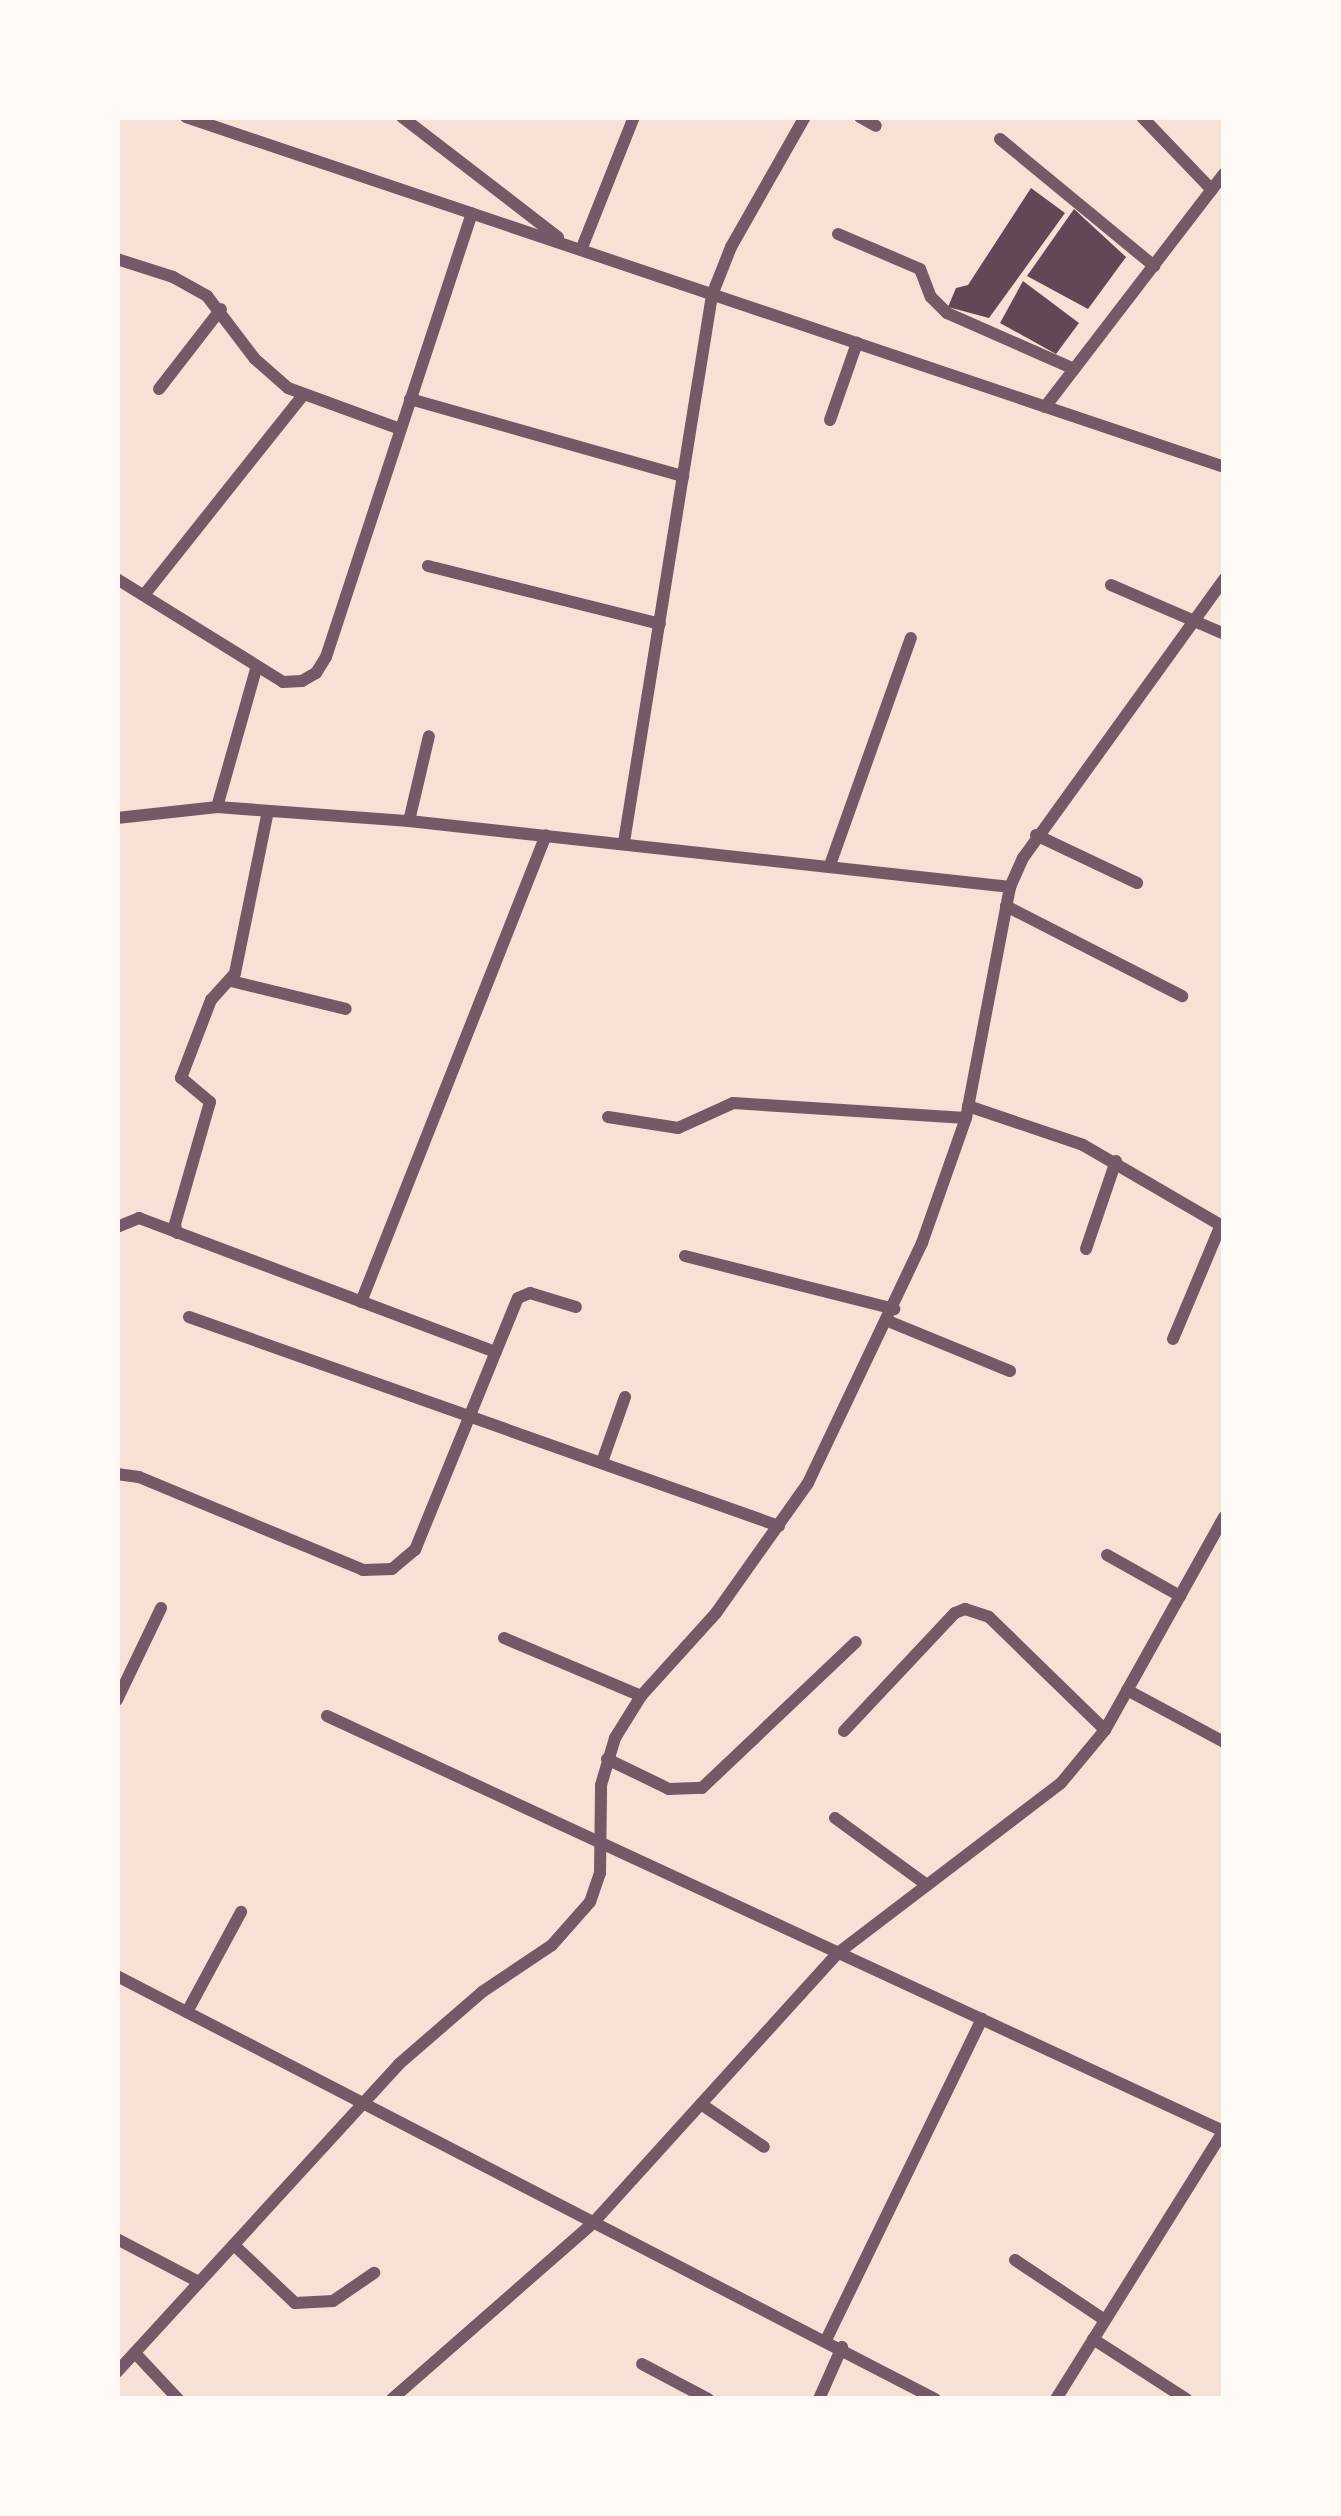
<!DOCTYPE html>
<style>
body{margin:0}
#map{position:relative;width:1341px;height:2516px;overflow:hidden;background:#f7e1d7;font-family:Arial,sans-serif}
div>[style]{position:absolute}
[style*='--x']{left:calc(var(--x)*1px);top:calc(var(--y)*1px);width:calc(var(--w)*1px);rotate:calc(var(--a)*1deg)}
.building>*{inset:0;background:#644757}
.minor>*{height:12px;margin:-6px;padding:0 6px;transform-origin:6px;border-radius:6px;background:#755966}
span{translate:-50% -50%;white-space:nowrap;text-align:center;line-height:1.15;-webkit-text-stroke:10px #fffaf5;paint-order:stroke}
.frame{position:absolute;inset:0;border:120px solid #fffaf5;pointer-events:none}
</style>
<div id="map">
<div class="building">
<div style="clip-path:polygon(1031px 188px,1065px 213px,989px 318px,948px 307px,956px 288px,968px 285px)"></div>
<div style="clip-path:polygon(1074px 209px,1126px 257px,1088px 309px,1027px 276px)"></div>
<div style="clip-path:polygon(1023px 281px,1079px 323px,1056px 354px,1000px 323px)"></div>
</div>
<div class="minor">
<div style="--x:186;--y:117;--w:1095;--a:18.63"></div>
<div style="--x:402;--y:117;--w:197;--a:37.6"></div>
<div style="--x:860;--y:117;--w:18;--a:29"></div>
<div style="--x:1142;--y:117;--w:101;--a:46.2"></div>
<div style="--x:1000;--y:139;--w:200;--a:39.5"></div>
<div style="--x:838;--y:234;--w:89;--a:23.1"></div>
<div style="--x:920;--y:269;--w:30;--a:69"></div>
<div style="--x:931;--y:297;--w:23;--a:45"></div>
<div style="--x:947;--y:313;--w:139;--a:23.8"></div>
<div style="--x:581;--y:250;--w:143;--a:-68.3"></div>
<div style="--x:117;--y:259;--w:59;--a:17.8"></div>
<div style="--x:173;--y:277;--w:39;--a:29"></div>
<div style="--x:207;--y:296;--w:79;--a:52.7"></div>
<div style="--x:255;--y:359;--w:44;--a:41.3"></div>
<div style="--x:288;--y:388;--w:119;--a:20.1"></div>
<div style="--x:159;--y:389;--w:101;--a:-52.2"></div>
<div style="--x:410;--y:399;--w:284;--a:15.8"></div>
<div style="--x:1045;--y:407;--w:294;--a:-52.5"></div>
<div style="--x:830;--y:420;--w:82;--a:-70.7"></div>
<div style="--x:428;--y:566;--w:239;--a:14"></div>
<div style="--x:117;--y:579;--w:195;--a:31.8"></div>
<div style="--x:283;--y:682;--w:19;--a:-3"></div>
<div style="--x:302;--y:681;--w:16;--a:-30"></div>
<div style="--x:316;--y:673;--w:19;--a:-58"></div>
<div style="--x:326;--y:657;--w:467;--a:-71.8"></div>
<div style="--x:1111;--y:585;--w:123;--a:23.4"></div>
<div style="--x:144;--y:595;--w:256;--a:-51.5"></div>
<div style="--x:217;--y:807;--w:143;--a:-74.2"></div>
<div style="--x:117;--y:818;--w:101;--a:-6.3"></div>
<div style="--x:217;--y:807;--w:193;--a:4.2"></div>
<div style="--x:409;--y:821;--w:605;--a:6.27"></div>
<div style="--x:409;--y:821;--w:87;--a:-76.8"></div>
<div style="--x:1036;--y:835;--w:112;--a:25.4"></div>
<div style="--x:624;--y:842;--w:554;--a:-80.86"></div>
<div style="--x:712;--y:295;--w:52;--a:-68.4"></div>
<div style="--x:731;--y:247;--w:150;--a:-60.4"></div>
<div style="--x:830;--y:865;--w:241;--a:-70.4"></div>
<div style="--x:1006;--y:906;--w:198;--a:27.1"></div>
<div style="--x:231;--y:981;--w:118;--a:13.7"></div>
<div style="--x:968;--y:1106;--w:121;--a:18.7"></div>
<div style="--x:1083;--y:1145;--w:163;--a:30.2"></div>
<div style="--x:608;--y:1117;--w:71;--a:8.9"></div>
<div style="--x:678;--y:1128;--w:60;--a:-24.4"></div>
<div style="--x:733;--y:1103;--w:233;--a:3.7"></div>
<div style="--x:117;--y:1227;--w:24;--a:-22"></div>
<div style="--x:139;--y:1218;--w:381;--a:20.6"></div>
<div style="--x:177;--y:1233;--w:9;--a:-103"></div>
<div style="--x:175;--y:1224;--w:127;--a:-74"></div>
<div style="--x:210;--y:1102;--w:38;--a:-140"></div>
<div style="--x:181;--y:1078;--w:84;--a:-69"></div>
<div style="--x:211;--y:1000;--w:36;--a:-48"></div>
<div style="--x:235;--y:973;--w:165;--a:-78.5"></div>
<div style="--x:1086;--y:1249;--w:93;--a:-71.2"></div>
<div style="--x:685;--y:1256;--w:216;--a:14.2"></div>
<div style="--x:361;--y:1302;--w:502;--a:-68.39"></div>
<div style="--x:189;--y:1317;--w:626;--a:19.51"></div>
<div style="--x:888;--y:1321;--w:132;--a:22.3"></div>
<div style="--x:1173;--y:1339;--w:124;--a:-67.2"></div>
<div style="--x:602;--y:1462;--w:69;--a:-70.5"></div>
<div style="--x:117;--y:1474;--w:22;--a:8"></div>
<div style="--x:139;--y:1477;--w:243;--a:22.5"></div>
<div style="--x:363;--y:1570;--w:29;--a:-2"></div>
<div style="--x:392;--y:1569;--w:30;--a:-40"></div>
<div style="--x:415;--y:1550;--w:272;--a:-67.8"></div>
<div style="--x:518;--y:1298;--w:13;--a:-23"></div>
<div style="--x:530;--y:1293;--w:48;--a:16.9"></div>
<div style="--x:1107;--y:1555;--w:84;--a:29.3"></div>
<div style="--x:504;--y:1638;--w:149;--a:22.9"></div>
<div style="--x:1127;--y:1690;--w:110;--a:28.2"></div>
<div style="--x:117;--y:1700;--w:102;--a:-64.4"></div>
<div style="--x:327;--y:1716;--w:987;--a:24.85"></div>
<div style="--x:844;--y:1731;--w:162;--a:-46.8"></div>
<div style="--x:955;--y:1613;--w:11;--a:-22"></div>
<div style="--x:965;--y:1609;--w:25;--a:18"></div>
<div style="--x:989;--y:1617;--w:162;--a:44.2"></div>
<div style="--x:607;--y:1759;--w:69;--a:25.8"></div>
<div style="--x:669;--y:1789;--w:33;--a:-2"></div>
<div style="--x:702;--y:1788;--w:212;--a:-43.5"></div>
<div style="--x:835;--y:1818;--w:114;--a:36.1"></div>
<div style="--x:117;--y:1976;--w:921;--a:27.34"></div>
<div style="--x:187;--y:2012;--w:114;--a:-61.6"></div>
<div style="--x:701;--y:2104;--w:76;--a:34.3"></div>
<div style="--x:117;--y:2239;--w:93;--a:27.7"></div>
<div style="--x:234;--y:2245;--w:84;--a:43.6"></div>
<div style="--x:295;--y:2303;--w:38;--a:-3"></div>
<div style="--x:333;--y:2301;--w:50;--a:-34.3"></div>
<div style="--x:1015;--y:2260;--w:108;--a:33.7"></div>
<div style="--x:827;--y:2338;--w:355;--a:-64.1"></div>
<div style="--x:1093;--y:2339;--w:111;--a:32.8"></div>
<div style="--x:135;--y:2353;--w:63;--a:46.9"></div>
<div style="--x:642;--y:2364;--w:75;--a:27.9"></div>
<div style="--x:117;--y:2372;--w:418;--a:-47.5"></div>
<div style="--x:399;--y:2064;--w:110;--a:-40.9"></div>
<div style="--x:482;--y:1992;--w:84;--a:-33.9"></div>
<div style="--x:552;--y:1945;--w:57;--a:-48.5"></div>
<div style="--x:590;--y:1902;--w:31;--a:-71"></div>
<div style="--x:600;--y:1873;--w:88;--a:-89.3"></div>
<div style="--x:601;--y:1785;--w:49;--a:-73.4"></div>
<div style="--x:615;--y:1738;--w:49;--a:-58.2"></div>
<div style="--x:641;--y:1696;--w:112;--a:-47.9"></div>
<div style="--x:716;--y:1613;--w:159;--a:-54.7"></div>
<div style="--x:808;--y:1483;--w:266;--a:-64.6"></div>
<div style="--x:922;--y:1243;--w:133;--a:-70.6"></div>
<div style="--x:966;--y:1118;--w:235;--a:-79.2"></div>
<div style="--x:1010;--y:887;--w:32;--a:-66"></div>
<div style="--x:1023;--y:858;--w:344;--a:-54.2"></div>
<div style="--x:392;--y:2399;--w:267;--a:-41.2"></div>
<div style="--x:593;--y:2223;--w:365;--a:-47.8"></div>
<div style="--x:838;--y:1953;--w:280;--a:-37.3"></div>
<div style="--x:1061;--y:1783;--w:69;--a:-50.3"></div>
<div style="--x:1105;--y:1730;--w:244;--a:-60.8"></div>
<div style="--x:819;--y:2399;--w:57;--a:-66.1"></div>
<div style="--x:1056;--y:2399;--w:317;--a:-58"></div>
</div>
<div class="frame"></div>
</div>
